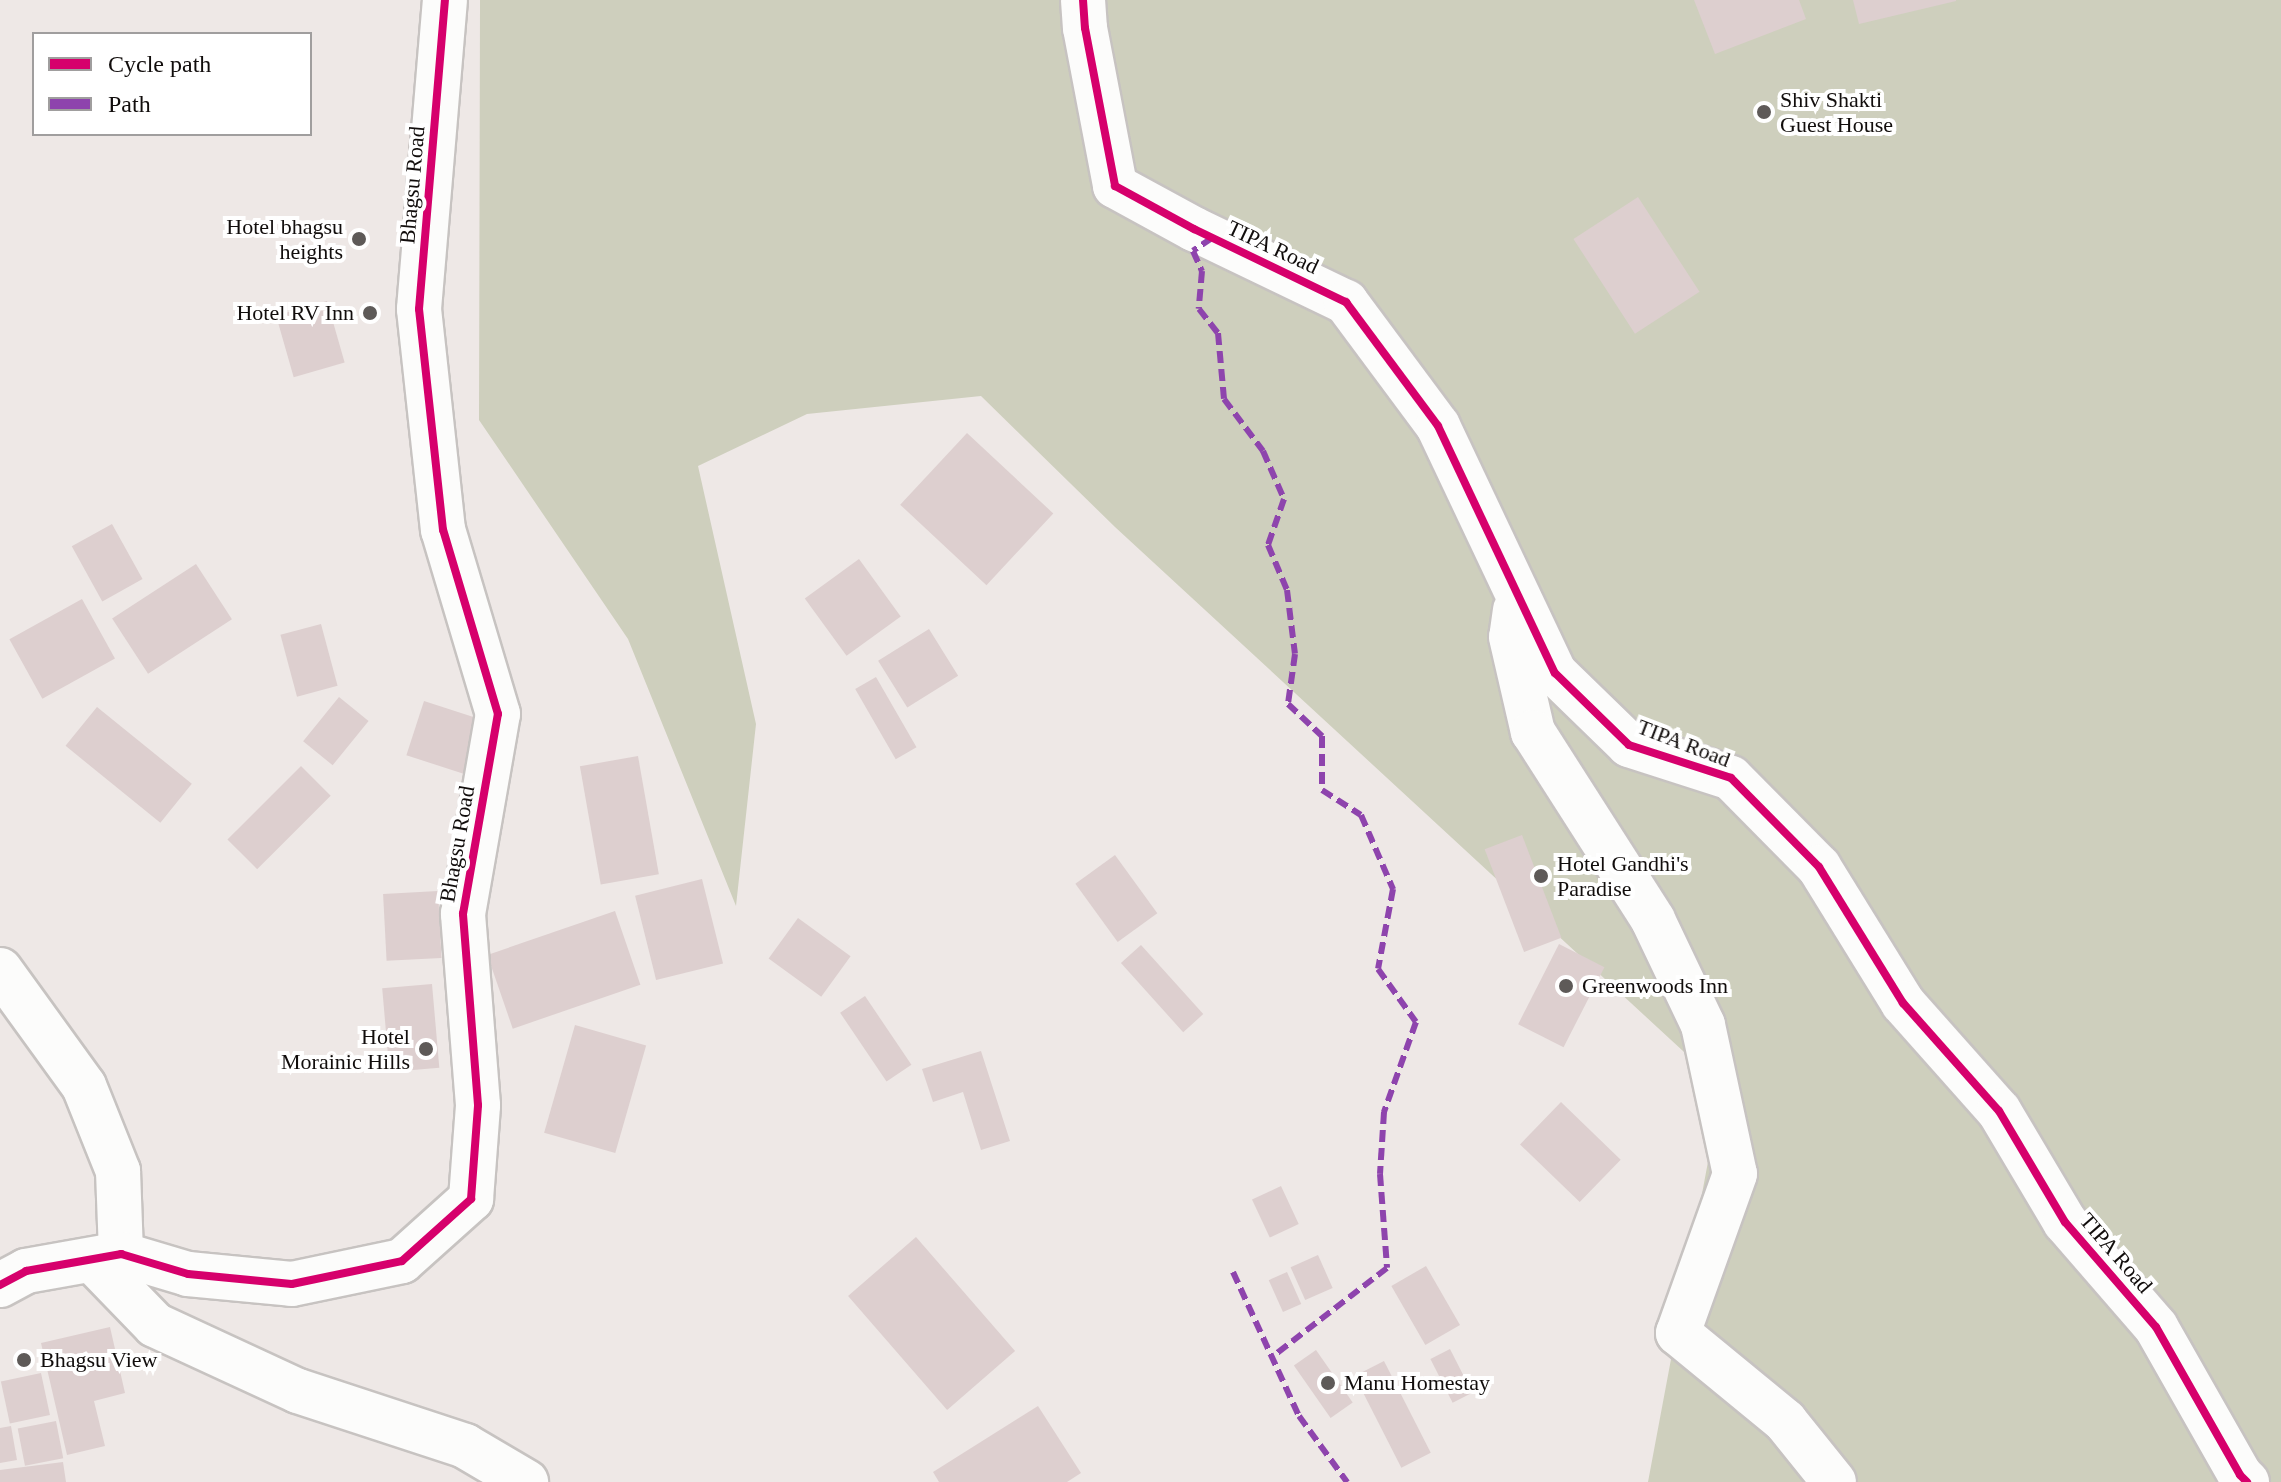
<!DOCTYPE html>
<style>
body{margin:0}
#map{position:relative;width:2281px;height:1482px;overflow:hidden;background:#eee8e6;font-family:"Times New Roman",serif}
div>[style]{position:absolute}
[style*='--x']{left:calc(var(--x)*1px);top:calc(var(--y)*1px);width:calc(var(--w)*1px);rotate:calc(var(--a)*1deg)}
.green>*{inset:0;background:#cecfbd}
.building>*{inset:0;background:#ddcfcf;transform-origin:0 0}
.roads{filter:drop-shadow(2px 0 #c7c3c1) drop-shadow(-2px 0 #c7c3c1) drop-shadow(0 2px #c7c3c1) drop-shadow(0 -2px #c7c3c1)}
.minor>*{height:44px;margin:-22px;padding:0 22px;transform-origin:22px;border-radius:22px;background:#fcfcfb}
.quiet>*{height:6px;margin-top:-3px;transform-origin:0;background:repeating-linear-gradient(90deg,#8e44ad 0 12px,transparent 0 18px)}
.cycleway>*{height:8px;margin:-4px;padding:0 4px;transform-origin:4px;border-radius:4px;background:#d6006c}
.dots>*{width:22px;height:22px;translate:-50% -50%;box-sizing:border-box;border:4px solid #fff;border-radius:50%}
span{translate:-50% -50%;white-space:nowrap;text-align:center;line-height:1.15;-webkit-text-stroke:8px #fff;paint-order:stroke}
.poi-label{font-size:22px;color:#110d0c}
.left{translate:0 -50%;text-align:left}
.right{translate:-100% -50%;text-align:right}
.street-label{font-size:22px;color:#110d0c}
.legend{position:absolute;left:32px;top:32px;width:280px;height:104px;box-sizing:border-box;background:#fff;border:2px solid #a09e9e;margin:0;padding:10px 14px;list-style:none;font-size:24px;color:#110d0c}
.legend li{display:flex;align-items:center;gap:16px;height:40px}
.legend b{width:40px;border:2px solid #a09e9e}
</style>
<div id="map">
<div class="green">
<div style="clip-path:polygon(480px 0,2281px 0,2281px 1482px,1648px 1482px,1722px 1087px,1115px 527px,981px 396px,807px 414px,698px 466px,756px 724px,736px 906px,628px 639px,479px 420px)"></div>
</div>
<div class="building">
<div style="clip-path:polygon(1694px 0,1799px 0,1806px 19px,1715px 54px)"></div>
<div style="clip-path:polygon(1853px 0,1956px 0,1956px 1px,1859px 24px)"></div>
<div style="left:1638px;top:197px;width:113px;height:77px;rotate:57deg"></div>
<div style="left:327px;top:301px;width:64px;height:53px;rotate:74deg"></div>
<div style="left:967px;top:433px;width:118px;height:98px;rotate:43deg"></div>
<div style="left:112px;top:524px;width:63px;height:46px;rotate:61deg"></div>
<div style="left:859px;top:559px;width:71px;height:67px;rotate:54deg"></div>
<div style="left:196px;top:564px;width:66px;height:100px;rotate:57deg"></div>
<div style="left:82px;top:599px;width:68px;height:83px;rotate:61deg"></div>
<div style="left:321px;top:624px;width:64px;height:42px;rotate:75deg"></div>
<div style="left:929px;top:629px;width:55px;height:60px;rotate:58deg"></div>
<div style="left:876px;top:677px;width:81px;height:24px;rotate:60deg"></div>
<div style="left:339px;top:697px;width:38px;height:57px;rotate:39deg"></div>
<div style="left:424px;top:701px;width:73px;height:57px;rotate:18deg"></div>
<div style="left:97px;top:707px;width:122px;height:50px;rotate:39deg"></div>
<div style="left:638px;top:756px;width:120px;height:59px;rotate:80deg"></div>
<div style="left:301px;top:766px;width:42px;height:104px;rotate:45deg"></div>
<div style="left:1522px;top:835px;width:110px;height:40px;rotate:69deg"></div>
<div style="left:1115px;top:855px;width:72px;height:49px;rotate:54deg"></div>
<div style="left:702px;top:879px;width:87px;height:69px;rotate:76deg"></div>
<div style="left:438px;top:891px;width:67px;height:55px;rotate:87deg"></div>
<div style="left:615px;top:911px;width:78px;height:135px;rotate:71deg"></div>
<div style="left:798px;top:918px;width:65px;height:50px;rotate:36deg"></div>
<div style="left:1559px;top:944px;width:51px;height:90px;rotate:27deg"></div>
<div style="left:1141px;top:945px;width:93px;height:27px;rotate:48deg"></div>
<div style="left:432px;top:984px;width:84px;height:50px;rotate:85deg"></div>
<div style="left:865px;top:996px;width:83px;height:30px;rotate:56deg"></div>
<div style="left:575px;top:1025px;width:74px;height:112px;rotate:16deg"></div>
<div style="clip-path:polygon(981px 1051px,1010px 1141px,981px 1150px,963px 1092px,933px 1102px,922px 1069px)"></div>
<div style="left:1561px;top:1102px;width:83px;height:59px;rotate:44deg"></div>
<div style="left:1281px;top:1186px;width:42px;height:32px;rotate:65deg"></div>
<div style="left:916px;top:1237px;width:151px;height:90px;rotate:49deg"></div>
<div style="left:1318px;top:1255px;width:36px;height:30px;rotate:66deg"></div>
<div style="left:1426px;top:1266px;width:68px;height:40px;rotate:60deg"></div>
<div style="left:1287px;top:1272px;width:35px;height:20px;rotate:66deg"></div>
<div style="clip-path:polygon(110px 1327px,125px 1393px,94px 1401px,105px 1446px,67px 1455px,41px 1343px)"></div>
<div style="left:1450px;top:1349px;width:49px;height:22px;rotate:63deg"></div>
<div style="left:1316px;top:1350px;width:64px;height:27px;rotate:55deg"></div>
<div style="left:1384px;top:1361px;width:103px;height:33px;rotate:63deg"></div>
<div style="left:41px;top:1373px;width:43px;height:41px;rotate:78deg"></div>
<div style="clip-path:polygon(1038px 1406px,1081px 1473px,1067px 1482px,939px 1482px,933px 1472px)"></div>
<div style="left:56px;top:1421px;width:38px;height:39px;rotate:79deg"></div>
<div style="clip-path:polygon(11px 1426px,17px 1460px,0 1463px,0 1428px)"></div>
<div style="clip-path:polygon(63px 1462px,66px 1482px,0 1482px,0 1470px)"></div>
</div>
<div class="roads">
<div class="minor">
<div style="--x:1083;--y:0;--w:28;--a:86"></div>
<div style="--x:1085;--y:28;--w:161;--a:79.2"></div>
<div style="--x:1115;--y:186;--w:90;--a:28.6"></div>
<div style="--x:1194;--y:229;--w:169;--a:25.7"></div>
<div style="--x:1346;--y:302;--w:154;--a:53.4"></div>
<div style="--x:1438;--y:426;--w:273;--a:64.7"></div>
<div style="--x:1555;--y:673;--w:103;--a:44.2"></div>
<div style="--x:1629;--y:745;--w:107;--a:17.9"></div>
<div style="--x:1731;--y:778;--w:125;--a:45.3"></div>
<div style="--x:1819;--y:867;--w:160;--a:58.3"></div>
<div style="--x:1903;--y:1003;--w:144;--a:48.4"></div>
<div style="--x:1999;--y:1111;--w:129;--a:59.3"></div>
<div style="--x:2065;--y:1222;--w:139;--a:49.1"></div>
<div style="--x:2156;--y:1327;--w:170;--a:60.4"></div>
<div style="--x:2240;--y:1475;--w:10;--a:45"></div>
<div style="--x:1515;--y:610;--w:27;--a:98"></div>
<div style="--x:1511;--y:637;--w:98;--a:77"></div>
<div style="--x:1533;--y:732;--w:223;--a:57.4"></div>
<div style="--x:1653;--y:920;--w:116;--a:64.5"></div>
<div style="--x:1703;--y:1025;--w:152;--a:77.9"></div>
<div style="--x:1735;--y:1174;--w:169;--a:109.7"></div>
<div style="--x:1678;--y:1333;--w:139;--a:39.4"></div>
<div style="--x:1785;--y:1421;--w:78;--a:51.2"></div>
<div style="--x:0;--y:970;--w:143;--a:54.1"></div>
<div style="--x:84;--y:1086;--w:92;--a:68.2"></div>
<div style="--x:118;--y:1171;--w:83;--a:87.9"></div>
<div style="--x:93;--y:1261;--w:89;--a:45.9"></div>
<div style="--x:155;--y:1325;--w:157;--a:24.8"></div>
<div style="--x:298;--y:1391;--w:176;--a:18.2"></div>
<div style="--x:465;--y:1446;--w:71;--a:30.5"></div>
<div style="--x:0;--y:1285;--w:30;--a:-28"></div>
<div style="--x:26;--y:1271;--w:97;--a:-10.1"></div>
<div style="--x:121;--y:1254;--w:70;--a:16.6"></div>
<div style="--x:188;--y:1274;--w:104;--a:5.5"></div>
<div style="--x:292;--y:1284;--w:112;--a:-11.8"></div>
<div style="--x:402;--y:1261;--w:93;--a:-41.9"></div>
<div style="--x:471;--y:1199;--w:94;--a:-85.7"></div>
<div style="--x:478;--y:1105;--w:192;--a:-94.5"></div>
<div style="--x:463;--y:914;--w:203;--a:-80.1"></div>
<div style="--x:498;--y:714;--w:192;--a:-106.6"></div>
<div style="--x:443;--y:530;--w:222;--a:-96.2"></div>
<div style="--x:419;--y:309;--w:310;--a:-85.2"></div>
</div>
</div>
<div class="quiet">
<div style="--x:1212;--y:238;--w:23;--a:146"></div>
<div style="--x:1193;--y:251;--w:22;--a:66"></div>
<div style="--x:1202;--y:271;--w:38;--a:95"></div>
<div style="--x:1199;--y:309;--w:31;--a:52"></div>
<div style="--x:1218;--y:333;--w:66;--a:84.8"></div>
<div style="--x:1224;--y:399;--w:65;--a:53.1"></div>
<div style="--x:1263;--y:451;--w:52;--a:66.4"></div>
<div style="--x:1284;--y:499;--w:49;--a:109.2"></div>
<div style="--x:1268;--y:545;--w:49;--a:67.1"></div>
<div style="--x:1287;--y:590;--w:64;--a:82.9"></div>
<div style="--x:1295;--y:654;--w:50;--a:98"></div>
<div style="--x:1288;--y:704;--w:47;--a:43.3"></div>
<div style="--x:1322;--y:736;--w:54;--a:90"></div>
<div style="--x:1322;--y:790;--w:46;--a:32.7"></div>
<div style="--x:1361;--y:815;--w:81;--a:66.6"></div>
<div style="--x:1393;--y:889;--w:81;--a:100.6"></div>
<div style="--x:1378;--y:969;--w:65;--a:54.4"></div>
<div style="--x:1416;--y:1022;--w:96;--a:109.6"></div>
<div style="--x:1384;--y:1112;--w:62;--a:93.7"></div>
<div style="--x:1380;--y:1174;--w:94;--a:85.7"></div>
<div style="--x:1387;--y:1268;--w:144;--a:142.3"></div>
<div style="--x:1233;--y:1272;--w:158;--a:65.4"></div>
<div style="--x:1299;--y:1416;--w:82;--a:54"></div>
</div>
<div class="cycleway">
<div style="--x:1083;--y:0;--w:28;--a:86"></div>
<div style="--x:1085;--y:28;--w:161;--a:79.2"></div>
<div style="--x:1115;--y:186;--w:90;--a:28.6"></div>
<div style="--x:1194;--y:229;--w:169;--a:25.7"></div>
<div style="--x:1346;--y:302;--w:154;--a:53.4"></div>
<div style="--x:1438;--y:426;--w:273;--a:64.7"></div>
<div style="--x:1555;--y:673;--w:103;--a:44.2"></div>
<div style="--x:1629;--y:745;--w:107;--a:17.9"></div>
<div style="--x:1731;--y:778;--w:125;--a:45.3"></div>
<div style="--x:1819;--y:867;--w:160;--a:58.3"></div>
<div style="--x:1903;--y:1003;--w:144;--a:48.4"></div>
<div style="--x:1999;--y:1111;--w:129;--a:59.3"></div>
<div style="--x:2065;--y:1222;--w:139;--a:49.1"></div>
<div style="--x:2156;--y:1327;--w:170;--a:60.4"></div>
<div style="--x:2240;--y:1475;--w:10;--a:45"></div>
<div style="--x:0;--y:1285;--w:30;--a:-28"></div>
<div style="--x:26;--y:1271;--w:97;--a:-10.1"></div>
<div style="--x:121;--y:1254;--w:70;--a:16.6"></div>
<div style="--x:188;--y:1274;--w:104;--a:5.5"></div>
<div style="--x:292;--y:1284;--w:112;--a:-11.8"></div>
<div style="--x:402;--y:1261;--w:93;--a:-41.9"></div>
<div style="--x:471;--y:1199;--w:94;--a:-85.7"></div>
<div style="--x:478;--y:1105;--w:192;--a:-94.5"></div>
<div style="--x:463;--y:914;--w:203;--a:-80.1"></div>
<div style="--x:498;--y:714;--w:192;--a:-106.6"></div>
<div style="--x:443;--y:530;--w:222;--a:-96.2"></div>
<div style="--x:419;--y:309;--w:310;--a:-85.2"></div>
</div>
<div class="dots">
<div style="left:1764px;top:112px;background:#5e5a58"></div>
<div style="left:359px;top:239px;background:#5e5a58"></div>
<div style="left:370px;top:313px;background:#5e5a58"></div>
<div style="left:1541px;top:876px;background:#5e5a58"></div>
<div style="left:1566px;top:986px;background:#5e5a58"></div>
<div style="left:426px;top:1049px;background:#5e5a58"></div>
<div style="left:24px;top:1360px;background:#5e5a58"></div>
<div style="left:1328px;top:1383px;background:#5e5a58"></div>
</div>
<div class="poi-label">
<span class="left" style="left:1780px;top:112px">Shiv Shakti<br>Guest House</span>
<span class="right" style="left:343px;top:239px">Hotel bhagsu<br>heights</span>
<span class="right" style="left:354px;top:313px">Hotel RV Inn</span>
<span class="left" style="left:1557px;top:876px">Hotel Gandhi's<br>Paradise</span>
<span class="left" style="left:1582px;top:986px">Greenwoods Inn</span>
<span class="right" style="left:410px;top:1049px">Hotel<br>Morainic Hills</span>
<span class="left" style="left:40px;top:1360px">Bhagsu View</span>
<span class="left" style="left:1344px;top:1383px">Manu Homestay</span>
</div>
<div class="street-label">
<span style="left:412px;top:185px;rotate:-85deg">Bhagsu Road</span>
<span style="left:1273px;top:247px;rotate:25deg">TIPA Road</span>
<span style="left:1684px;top:743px;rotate:21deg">TIPA Road</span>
<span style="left:457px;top:844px;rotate:-80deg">Bhagsu Road</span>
<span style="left:2116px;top:1253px;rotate:49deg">TIPA Road</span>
</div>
<ul class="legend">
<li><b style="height:10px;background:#d6006c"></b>Cycle path</li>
<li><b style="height:10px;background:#8e44ad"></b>Path</li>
</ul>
</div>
